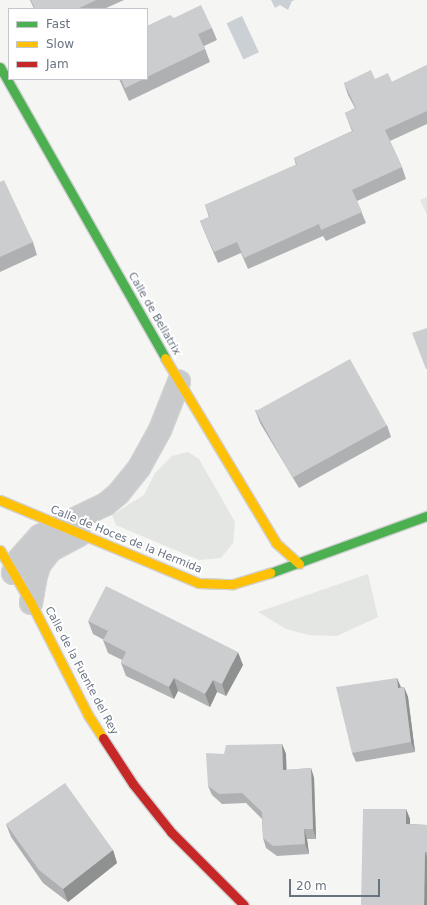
<!DOCTYPE html>
<style>
body{margin:0}
#map{position:relative;width:427px;height:905px;overflow:hidden;background:#f5f5f4;font-family:"DejaVu Sans",sans-serif}
div>[style]{position:absolute}
[style*='--x']{left:calc(var(--x)*1px);top:calc(var(--y)*1px);width:calc(var(--w)*1px);rotate:calc(var(--a)*1deg)}
.green>*{inset:0;background:#e3e6e2}
.water>*{inset:0;background:#cad0d3;transform-origin:0 0}
.roads{filter:drop-shadow(1px 0 #d1d1d2) drop-shadow(-1px 0 #d1d1d2) drop-shadow(0 1px #d1d1d2) drop-shadow(0 -1px #d1d1d2)}
.street>*{height:22px;margin:-11px;padding:0 11px;transform-origin:11px;border-radius:11px;background:#c9cacb}
.fast>*{height:9px;margin:-4.5px;padding:0 4.5px;transform-origin:4.5px;border-radius:4.5px;background:#4caf50}
.slow>*{height:9px;margin:-4.5px;padding:0 4.5px;transform-origin:4.5px;border-radius:4.5px;background:#ffc107}
.jam>*{height:9px;margin:-4.5px;padding:0 4.5px;transform-origin:4.5px;border-radius:4.5px;background:#c62828}
.wall>*{inset:0;background:#afb0b1}
.shaded-wall>*{inset:0;background:#8f9090}
.building>*{inset:0;background:#cccdce;transform-origin:0 0}
span{translate:-50% -50%;white-space:nowrap;text-align:center;line-height:1.15;-webkit-text-stroke:4px #fff;paint-order:stroke}
.street-label{font-size:11px;color:#687381}
.legend{position:absolute;left:8px;top:8px;width:140px;height:72px;box-sizing:border-box;background:#fff;border:1px solid #c3c7cd;margin:0;padding:5px 7px;list-style:none;font-size:12px;color:#687381}
.legend li{display:flex;align-items:center;gap:8px;height:20px}
.legend b{width:20px;border:1px solid #c3c7cd}
.scale{position:absolute;left:289px;top:879px;width:91px;height:18px;box-sizing:border-box;border:2px solid #687381;border-top:0;padding-left:5px;font-size:12px;line-height:14px;white-space:nowrap;color:#687381;-webkit-text-stroke:3px #fff;paint-order:stroke}
</style>
<div id="map">
<div class="green">
<div style="clip-path:polygon(427px 197px,427px 215px,420px 200px)"></div>
<div style="clip-path:polygon(188px 452px,199px 459px,235px 522px,233px 543px,221px 558px,199px 560px,116px 525px,112px 515px,144px 495px,155px 473px,172px 456px)"></div>
<div style="clip-path:polygon(368px 574px,378px 617px,337px 636px,309px 635px,286px 629px,258px 612px)"></div>
</div>
<div class="water">
<div style="clip-path:polygon(271px 0,295px 0,292px 1px,288px 10px,280px 5px,275px 8px)"></div>
<div style="left:242px;top:16px;width:40px;height:17px;rotate:65deg"></div>
</div>
<div class="roads">
<div class="street">
<div style="--x:13;--y:573;--w:15;--a:-67"></div>
<div style="--x:19;--y:559;--w:31;--a:-48"></div>
<div style="--x:40;--y:536;--w:73;--a:-25.9"></div>
<div style="--x:106;--y:504;--w:16;--a:-40"></div>
<div style="--x:118;--y:494;--w:33;--a:-51"></div>
<div style="--x:139;--y:468;--w:43;--a:-61.1"></div>
<div style="--x:160;--y:430;--w:52;--a:-68.4"></div>
<div style="--x:31;--y:603;--w:28;--a:-80"></div>
<div style="--x:36;--y:575;--w:12;--a:-70"></div>
<div style="--x:40;--y:564;--w:18;--a:-52"></div>
<div style="--x:51;--y:550;--w:32;--a:-28"></div>
</div>
<div class="fast">
<div style="--x:0;--y:67;--w:335;--a:60.4"></div>
<div style="--x:270;--y:573;--w:167;--a:-20"></div>
</div>
<div class="slow">
<div style="--x:165;--y:358;--w:216;--a:59"></div>
<div style="--x:276;--y:543;--w:31;--a:42"></div>
<div style="--x:0;--y:500;--w:215;--a:22.7"></div>
<div style="--x:198;--y:583;--w:35;--a:2"></div>
<div style="--x:233;--y:584;--w:39;--a:-17"></div>
<div style="--x:0;--y:550;--w:61;--a:59.7"></div>
<div style="--x:31;--y:603;--w:126;--a:63"></div>
<div style="--x:88;--y:715;--w:27;--a:57"></div>
</div>
<div class="jam">
<div style="--x:103;--y:738;--w:55;--a:56.9"></div>
<div style="--x:133;--y:784;--w:61;--a:51.6"></div>
<div style="--x:171;--y:832;--w:103;--a:45"></div>
</div>
</div>
<div class="wall">
<div style="clip-path:polygon(30px 0,124px 0,104px 9px,34px 9px)"></div>
<div style="clip-path:polygon(174px 18px,212px 28px,217px 40px,204px 46px,210px 62px,129px 101px,119px 79px,147px 79px,147px 26px)"></div>
<div style="clip-path:polygon(427px 65px,427px 124px,390px 141px,402px 167px,406px 179px,357px 201px,366px 223px,326px 241px,323px 236px,248px 269px,241px 253px,218px 263px,205px 233px,200px 221px,209px 217px,205px 205px,296px 165px,294px 158px,352px 131px,345px 113px,355px 108px,348px 95px,344px 83px,375px 79px,392px 82px)"></div>
<div style="clip-path:polygon(0 182px,33px 242px,37px 255px,0 272px)"></div>
<div style="clip-path:polygon(255px 410px,387px 425px,391px 437px,299px 488px,260px 423px)"></div>
<div style="clip-path:polygon(88px 621px,243px 665px,226px 696px,217px 692px,210px 707px,178px 691px,174px 699px,126px 676px,121px 663px,122px 660px,108px 653px,103px 640px,104px 640px,93px 634px)"></div>
<div style="clip-path:polygon(397px 678px,401px 687px,404px 687px,408px 697px,415px 752px,356px 762px,352px 753px)"></div>
<div style="clip-path:polygon(282px 744px,286px 754px,286px 770px,311px 768px,314px 778px,316px 839px,307px 839px,309px 854px,277px 856px,266px 848px,263px 838px,262px 819px,246px 803px,222px 804px,212px 795px,208px 786px,224px 754px)"></div>
<div style="clip-path:polygon(406px 809px,410px 819px,410px 824px,427px 825px,427px 905px)"></div>
<div style="clip-path:polygon(6px 824px,113px 850px,117px 863px,68px 902px,43px 883px,11px 837px)"></div>
</div>
<div class="shaded-wall">
<div style="clip-path:polygon(238px 652px,243px 665px,226px 696px,222px 684px)"></div>
<div style="clip-path:polygon(174px 678px,178px 691px,174px 699px,169px 687px)"></div>
<div style="clip-path:polygon(397px 678px,401px 688px,398px 688px)"></div>
<div style="clip-path:polygon(213px 680px,217px 692px,210px 707px,205px 694px)"></div>
<div style="clip-path:polygon(404px 687px,408px 697px,415px 752px,411px 742px)"></div>
<div style="clip-path:polygon(282px 744px,286px 754px,287px 780px,283px 770px)"></div>
<div style="clip-path:polygon(311px 768px,314px 778px,316px 839px,313px 829px)"></div>
<div style="clip-path:polygon(406px 809px,410px 819px,410px 834px,406px 824px)"></div>
<div style="clip-path:polygon(304px 829px,307px 839px,309px 854px,305px 844px)"></div>
<div style="clip-path:polygon(113px 850px,117px 863px,68px 902px,63px 889px)"></div>
<div style="clip-path:polygon(425px 852px,427px 858px,427px 905px,424px 905px)"></div>
</div>
<div class="building">
<div style="clip-path:polygon(31px 0,96px 0,77px 9px,35px 9px)"></div>
<div style="clip-path:polygon(201px 5px,212px 28px,198px 34px,205px 49px,147px 77px,147px 26px,170px 15px,174px 18px)"></div>
<div style="clip-path:polygon(427px 65px,427px 111px,385px 130px,402px 167px,352px 190px,362px 212px,321px 230px,319px 224px,244px 258px,237px 242px,214px 252px,200px 221px,210px 217px,205px 205px,297px 164px,294px 158px,353px 131px,345px 113px,356px 108px,344px 83px,371px 70px,375px 79px,388px 73px,392px 82px)"></div>
<div style="clip-path:polygon(121px 79px,144px 79px,125px 88px)"></div>
<div style="clip-path:polygon(4px 180px,33px 242px,0 257px,0 182px)"></div>
<div style="clip-path:polygon(427px 328px,427px 369px,426px 369px,412px 333px)"></div>
<div style="left:350px;top:359px;width:76px;height:108px;rotate:61deg"></div>
<div style="clip-path:polygon(106px 586px,238px 652px,222px 684px,213px 680px,205px 694px,174px 678px,169px 687px,121px 663px,126px 652px,103px 640px,108px 631px,88px 621px)"></div>
<div style="clip-path:polygon(397px 678px,398px 688px,404px 687px,411px 742px,352px 753px,336px 687px)"></div>
<div style="clip-path:polygon(282px 744px,283px 770px,311px 768px,313px 829px,304px 829px,305px 844px,273px 846px,263px 838px,262px 812px,242px 793px,219px 794px,208px 786px,206px 753px,224px 754px,226px 745px)"></div>
<div style="clip-path:polygon(65px 783px,113px 850px,63px 889px,39px 870px,6px 824px)"></div>
<div style="clip-path:polygon(363px 809px,406px 809px,406px 824px,427px 825px,427px 852px,425px 852px,424px 905px,361px 905px)"></div>
</div>
<div class="street-label">
<span style="left:154px;top:314px;rotate:60deg">Calle de Bellatrix</span>
<span style="left:126px;top:540px;rotate:22deg">Calle de Hoces de la Hermida</span>
<span style="left:81px;top:671px;rotate:62deg">Calle de la Fuente del Rey</span>
</div>
<ul class="legend">
<li><b style="height:5px;background:#4caf50"></b>Fast</li>
<li><b style="height:5px;background:#ffc107"></b>Slow</li>
<li><b style="height:5px;background:#c62828"></b>Jam</li>
</ul>
<div class="scale">20 m</div>
</div>
